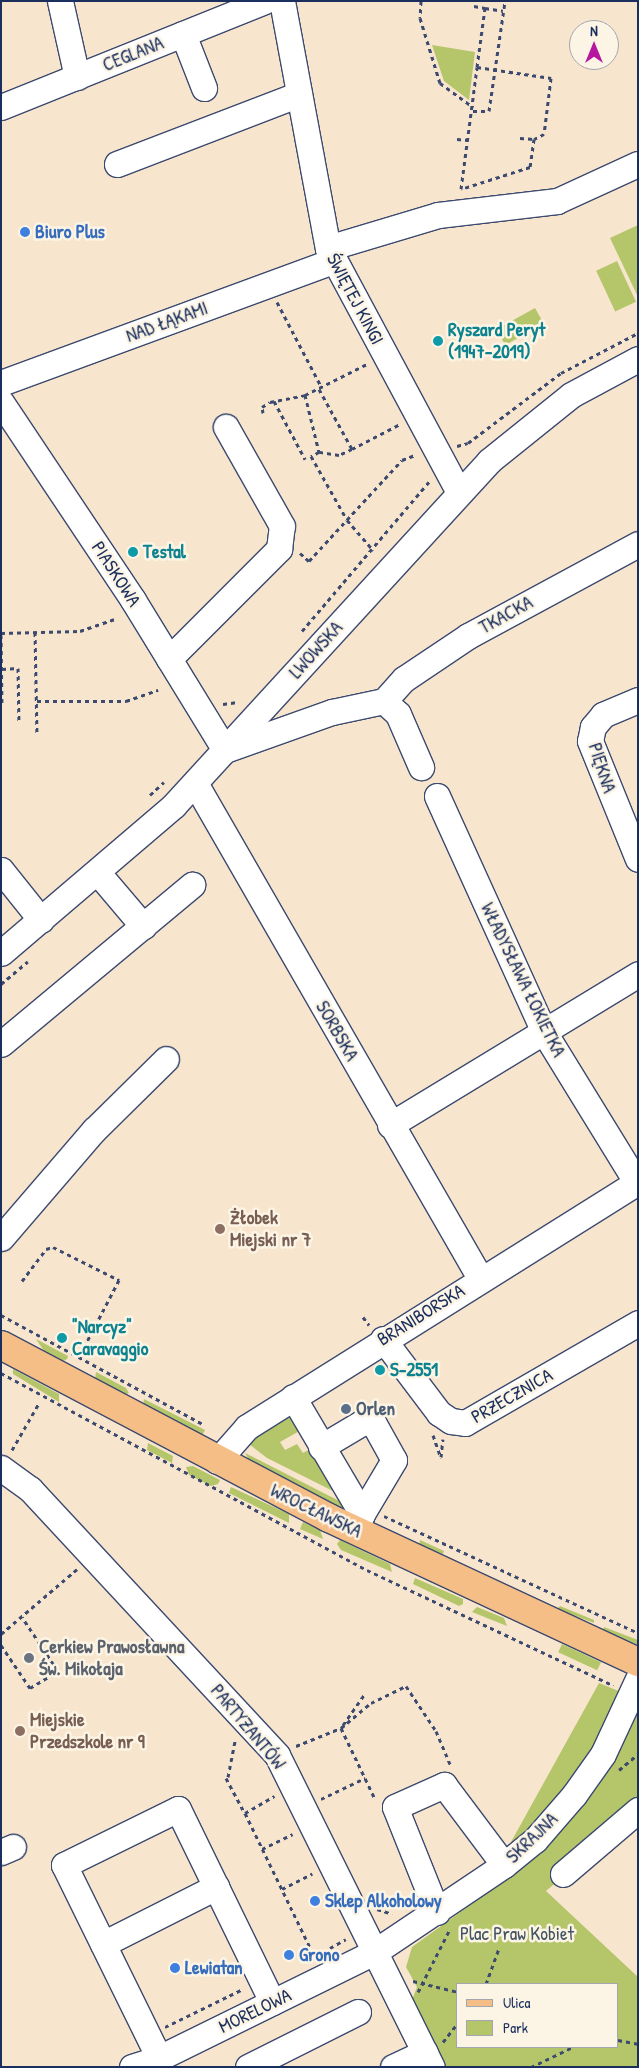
<!DOCTYPE html>
<meta charset="utf-8">
<style>
body{margin:0}
#map{position:relative;width:639px;height:2068px;overflow:hidden;background:#f8e5ce;font-family:"Patrick Hand",sans-serif}
div>[style]{position:absolute}
[style*='--x']{left:calc(var(--x)*1px);top:calc(var(--y)*1px);width:calc(var(--w)*1px);rotate:calc(var(--a)*1deg)}
.green>*{inset:0;background:#b5c66a;transform-origin:0 0}
.path>*{height:3px;margin-top:-1.5px;transform-origin:0;background:repeating-linear-gradient(90deg,#3c4a6f 0 4px,transparent 0 8px)}
.roads{filter:drop-shadow(1px 0 #3c4a6f) drop-shadow(-1px 0 #3c4a6f) drop-shadow(0 1px #3c4a6f) drop-shadow(0 -1px #3c4a6f)}
.minor>*{height:25px;margin:-12.5px;padding:0 12.5px;transform-origin:12.5px;border-radius:12.5px;background:#fff}
.major>*{height:28px;margin:-14px;padding:0 14px;transform-origin:14px;border-radius:14px;background:#f6be87}
.dots>*{width:14px;height:14px;translate:-50% -50%;box-sizing:border-box;border:2px solid #fcf5e5;border-radius:50%}
span{translate:-50% -50%;white-space:nowrap;text-align:center;line-height:1.15;-webkit-text-stroke:5px #fcf5e5;paint-order:stroke}
.street-label{font-size:19px;color:#1b2f5e}
.shop-label{font-size:19px;color:#366cbe;font-weight:700}
.left{translate:0 -50%;text-align:left}
.culture-label{font-size:19px;color:#0d838f;font-weight:700}
.education-label{font-size:19px;color:#785e54;font-weight:700}
.service-label{font-size:19px;color:#4e5e75;font-weight:700}
.worship-label{font-size:19px;color:#5b616d;font-weight:700}
.park-label{font-size:19px;color:#425561}
.frame{position:absolute;inset:0;border:2px solid #1b2f5e;pointer-events:none}
.legend{position:absolute;left:456px;top:1983px;width:162px;height:65px;box-sizing:border-box;background:#fcf5e5;border:1px solid #a2a6af;margin:0;padding:6px 9px;list-style:none;font-size:15px;color:#1b2f5e}
.legend li{display:flex;align-items:center;gap:10px;height:25px}
.legend b{width:25px;border:1px solid #a2a6af}
.north{position:absolute;left:569px;top:20px;width:50px;height:50px;box-sizing:border-box;background:#fcf5e5;border:1px solid #a2a6af;border-radius:50%;rotate:0deg;font-size:14px;font-weight:700;line-height:20px;text-align:center;color:#1b2f5e}
.north::after{content:'';display:block;margin:auto;width:18px;height:22px;background:#b5179e;clip-path:polygon(50% 0,100% 100%,50% 72%,0 100%)}
</style>
<div id="map">
<div class="green">
<div style="clip-path:polygon(432px 45px,475px 52px,469px 100px,444px 81px)"></div>
<div style="clip-path:polygon(638px 225px,638px 297px,610px 238px)"></div>
<div style="left:617px;top:261px;width:45px;height:23px;rotate:65deg"></div>
<div style="left:535px;top:308px;width:18px;height:44px;rotate:61deg"></div>
<div style="clip-path:polygon(36px 1339px,68px 1356px,67px 1359px,62px 1362px,44px 1351px)"></div>
<div style="clip-path:polygon(13px 1369px,59px 1394px,59px 1402px,13px 1374px)"></div>
<div style="clip-path:polygon(96px 1372px,126px 1388px,129px 1393px,124px 1395px,95px 1379px)"></div>
<div style="clip-path:polygon(144px 1399px,205px 1430px,202px 1436px,143px 1405px)"></div>
<div style="clip-path:polygon(282px 1415px,292px 1417px,303px 1429px,280px 1442px,285px 1450px,297px 1444px,303px 1453px,314px 1447px,343px 1496px,267px 1458px,249px 1444px,249px 1436px)"></div>
<div style="clip-path:polygon(148px 1443px,173px 1456px,172px 1463px,147px 1450px)"></div>
<div style="clip-path:polygon(245px 1453px,308px 1485px,351px 1507px,348px 1511px,250px 1462px)"></div>
<div style="clip-path:polygon(193px 1466px,220px 1480px,218px 1484px,211px 1486px,189px 1475px,186px 1467px)"></div>
<div style="clip-path:polygon(231px 1487px,289px 1514px,289px 1523px,229px 1493px)"></div>
<div style="clip-path:polygon(303px 1522px,320px 1530px,323px 1539px,300px 1529px)"></div>
<div style="clip-path:polygon(340px 1540px,390px 1564px,392px 1572px,341px 1550px,337px 1544px)"></div>
<div style="clip-path:polygon(420px 1540px,444px 1551px,443px 1554px,419px 1545px)"></div>
<div style="clip-path:polygon(415px 1578px,463px 1599px,463px 1604px,459px 1606px,413px 1584px)"></div>
<div style="clip-path:polygon(560px 1606px,594px 1620px,594px 1623px,557px 1609px)"></div>
<div style="clip-path:polygon(477px 1607px,504px 1618px,507px 1626px,472px 1612px)"></div>
<div style="clip-path:polygon(604px 1627px,638px 1640px,638px 1645px,603px 1630px)"></div>
<div style="left:562px;top:1644px;width:43px;height:9px;rotate:25deg"></div>
<div style="clip-path:polygon(evenodd,599px 1683px,638px 1699px,638px 1813px,546px 1891px,638px 1977px,638px 2067px,439px 2067px,410px 2005px,417px 1987px,406px 1967px,412px 1947px,520px 1869px,511px 1842px,599px 1683px,458px 1984px,618px 1984px,618px 2047px,458px 2047px,458px 1984px)"></div>
</div>
<div class="path">
<div style="--x:421;--y:1;--w:17;--a:93"></div>
<div style="--x:420;--y:18;--w:68;--a:72.9"></div>
<div style="--x:440;--y:83;--w:41;--a:36"></div>
<div style="--x:474;--y:6;--w:11;--a:10"></div>
<div style="--x:477;--y:67;--w:75;--a:8.5"></div>
<div style="--x:551;--y:78;--w:56;--a:97.1"></div>
<div style="--x:544;--y:134;--w:11;--a:153"></div>
<div style="--x:534;--y:139;--w:28;--a:98"></div>
<div style="--x:530;--y:167;--w:72;--a:162.3"></div>
<div style="--x:461;--y:189;--w:123;--a:-82.5"></div>
<div style="--x:477;--y:67;--w:60;--a:-82.3"></div>
<div style="--x:485;--y:8;--w:18;--a:9"></div>
<div style="--x:473;--y:111;--w:16;--a:0"></div>
<div style="--x:489;--y:111;--w:111;--a:-81.7"></div>
<div style="--x:520;--y:138;--w:14;--a:4"></div>
<div style="--x:457;--y:139;--w:11;--a:5"></div>
<div style="--x:277;--y:302;--w:97;--a:62.4"></div>
<div style="--x:319;--y:389;--w:68;--a:61.2"></div>
<div style="--x:352;--y:449;--w:14;--a:155"></div>
<div style="--x:339;--y:455;--w:20;--a:-171"></div>
<div style="--x:305;--y:395;--w:69;--a:-26.6"></div>
<div style="--x:274;--y:401;--w:66;--a:61.9"></div>
<div style="--x:263;--y:413;--w:6;--a:-99"></div>
<div style="--x:262;--y:407;--w:9;--a:-32"></div>
<div style="--x:270;--y:402;--w:36;--a:-11"></div>
<div style="--x:305;--y:395;--w:59;--a:76.2"></div>
<div style="--x:319;--y:452;--w:9;--a:153"></div>
<div style="--x:311;--y:456;--w:73;--a:60.6"></div>
<div style="--x:347;--y:520;--w:40;--a:49"></div>
<div style="--x:457;--y:446;--w:11;--a:-15"></div>
<div style="--x:468;--y:443;--w:116;--a:-37"></div>
<div style="--x:561;--y:373;--w:87;--a:-27.5"></div>
<div style="--x:352;--y:449;--w:54;--a:-27.5"></div>
<div style="--x:300;--y:553;--w:12;--a:42"></div>
<div style="--x:309;--y:561;--w:137;--a:-47.4"></div>
<div style="--x:402;--y:460;--w:14;--a:-21"></div>
<div style="--x:302;--y:631;--w:196;--a:-49.6"></div>
<div style="--x:35;--y:632;--w:102;--a:88.9"></div>
<div style="--x:1;--y:633;--w:79;--a:-1.5"></div>
<div style="--x:80;--y:631;--w:36;--a:-19"></div>
<div style="--x:1;--y:635;--w:68;--a:89.2"></div>
<div style="--x:2;--y:669;--w:16;--a:-4"></div>
<div style="--x:18;--y:668;--w:55;--a:89"></div>
<div style="--x:37;--y:701;--w:89;--a:0"></div>
<div style="--x:126;--y:701;--w:34;--a:-19"></div>
<div style="--x:223;--y:704;--w:15;--a:-8"></div>
<div style="--x:150;--y:795;--w:19;--a:-43"></div>
<div style="--x:1;--y:984;--w:35;--a:-40"></div>
<div style="--x:22;--y:1281;--w:40;--a:-53"></div>
<div style="--x:46;--y:1249;--w:7;--a:-16"></div>
<div style="--x:53;--y:1247;--w:74;--a:26.6"></div>
<div style="--x:119;--y:1280;--w:85;--a:117.5"></div>
<div style="--x:1;--y:1315;--w:230;--a:28.4"></div>
<div style="--x:363;--y:1317;--w:10;--a:53"></div>
<div style="--x:1;--y:1373;--w:416;--a:28.3"></div>
<div style="--x:367;--y:1570;--w:272;--a:25.1"></div>
<div style="--x:433;--y:1435;--w:24;--a:71"></div>
<div style="--x:12;--y:1450;--w:54;--a:-60.1"></div>
<div style="--x:441;--y:1457;--w:18;--a:-84"></div>
<div style="--x:384;--y:1516;--w:280;--a:24.7"></div>
<div style="--x:1;--y:1634;--w:100;--a:-40.5"></div>
<div style="--x:1;--y:1645;--w:52;--a:56"></div>
<div style="--x:30;--y:1688;--w:33;--a:-31"></div>
<div style="--x:58;--y:1671;--w:65;--a:-123.7"></div>
<div style="--x:343;--y:1725;--w:38;--a:-55"></div>
<div style="--x:341;--y:1728;--w:79;--a:64.4"></div>
<div style="--x:296;--y:1746;--w:48;--a:-21.8"></div>
<div style="--x:341;--y:1728;--w:39;--a:-40"></div>
<div style="--x:371;--y:1703;--w:39;--a:-26"></div>
<div style="--x:406;--y:1686;--w:54;--a:56.3"></div>
<div style="--x:436;--y:1731;--w:38;--a:67"></div>
<div style="--x:619;--y:1770;--w:25;--a:-40"></div>
<div style="--x:228;--y:1777;--w:37;--a:-79"></div>
<div style="--x:226;--y:1778;--w:40;--a:62"></div>
<div style="--x:245;--y:1813;--w:34;--a:-30"></div>
<div style="--x:321;--y:1799;--w:49;--a:-25.5"></div>
<div style="--x:245;--y:1813;--w:159;--a:64.2"></div>
<div style="--x:262;--y:1849;--w:34;--a:-26"></div>
<div style="--x:282;--y:1889;--w:34;--a:-27"></div>
<div style="--x:377;--y:1909;--w:16;--a:18"></div>
<div style="--x:330;--y:1948;--w:18;--a:-29"></div>
<div style="--x:413;--y:1981;--w:46;--a:13.7"></div>
<div style="--x:486;--y:1984;--w:38;--a:-70"></div>
<div style="--x:418;--y:1992;--w:68;--a:-63.1"></div>
<div style="--x:165;--y:2027;--w:87;--a:-26"></div>
<div style="--x:618;--y:2040;--w:20;--a:11"></div>
<div style="--x:443;--y:2042;--w:24;--a:-52"></div>
<div style="--x:531;--y:2067;--w:47;--a:-25.5"></div>
</div>
<div class="roads">
<div class="minor">
<div style="--x:60;--y:1;--w:78;--a:77.4"></div>
<div style="--x:282;--y:1;--w:251;--a:79.5"></div>
<div style="--x:328;--y:248;--w:277;--a:61.8"></div>
<div style="--x:183;--y:34;--w:58;--a:68.7"></div>
<div style="--x:1;--y:107;--w:284;--a:-21.9"></div>
<div style="--x:117;--y:164;--w:195;--a:-21"></div>
<div style="--x:328;--y:248;--w:115;--a:-16.7"></div>
<div style="--x:438;--y:215;--w:120;--a:-6.7"></div>
<div style="--x:557;--y:201;--w:89;--a:-24.6"></div>
<div style="--x:1;--y:383;--w:354;--a:-20.2"></div>
<div style="--x:1;--y:402;--w:238;--a:56.3"></div>
<div style="--x:133;--y:600;--w:176;--a:58.5"></div>
<div style="--x:225;--y:750;--w:114;--a:-19.6"></div>
<div style="--x:332;--y:712;--w:53;--a:-11.9"></div>
<div style="--x:169;--y:659;--w:156;--a:-45"></div>
<div style="--x:279;--y:549;--w:23;--a:-83"></div>
<div style="--x:282;--y:526;--w:114;--a:-119.5"></div>
<div style="--x:638;--y:700;--w:38;--a:157"></div>
<div style="--x:603;--y:715;--w:16;--a:130"></div>
<div style="--x:593;--y:727;--w:14;--a:102"></div>
<div style="--x:590;--y:741;--w:127;--a:67.9"></div>
<div style="--x:384;--y:701;--w:30;--a:-48"></div>
<div style="--x:404;--y:679;--w:77;--a:-33.9"></div>
<div style="--x:468;--y:636;--w:193;--a:-28.4"></div>
<div style="--x:384;--y:701;--w:19;--a:43"></div>
<div style="--x:398;--y:714;--w:58;--a:66.5"></div>
<div style="--x:195;--y:783;--w:571;--a:60.07"></div>
<div style="--x:437;--y:796;--w:259;--a:65.6"></div>
<div style="--x:544;--y:1032;--w:177;--a:58.4"></div>
<div style="--x:1;--y:870;--w:64;--a:51.3"></div>
<div style="--x:98;--y:873;--w:70;--a:49.7"></div>
<div style="--x:1;--y:953;--w:228;--a:-40.5"></div>
<div style="--x:174;--y:805;--w:466;--a:-47.5"></div>
<div style="--x:489;--y:461;--w:105;--a:-38.8"></div>
<div style="--x:571;--y:395;--w:76;--a:-28.2"></div>
<div style="--x:1;--y:1044;--w:249;--a:-39.8"></div>
<div style="--x:390;--y:1125;--w:290;--a:-31.3"></div>
<div style="--x:1;--y:1238;--w:143;--a:-49.3"></div>
<div style="--x:94;--y:1130;--w:101;--a:-44.6"></div>
<div style="--x:383;--y:1339;--w:93;--a:52.9"></div>
<div style="--x:439;--y:1413;--w:14;--a:34"></div>
<div style="--x:451;--y:1421;--w:14;--a:8"></div>
<div style="--x:465;--y:1423;--w:200;--a:-30"></div>
<div style="--x:293;--y:1397;--w:136;--a:59.5"></div>
<div style="--x:362;--y:1514;--w:13;--a:113"></div>
<div style="--x:321;--y:1447;--w:49;--a:-30.8"></div>
<div style="--x:363;--y:1422;--w:11;--a:10"></div>
<div style="--x:374;--y:1424;--w:41;--a:60.9"></div>
<div style="--x:394;--y:1460;--w:63;--a:120.7"></div>
<div style="--x:217;--y:1461;--w:45;--a:-48.6"></div>
<div style="--x:247;--y:1427;--w:461;--a:-32.1"></div>
<div style="--x:1;--y:1468;--w:36;--a:36"></div>
<div style="--x:30;--y:1489;--w:363;--a:47.1"></div>
<div style="--x:277;--y:1755;--w:348;--a:63.6"></div>
<div style="--x:1;--y:1852;--w:13;--a:-23"></div>
<div style="--x:563;--y:1874;--w:99;--a:-40.5"></div>
<div style="--x:437;--y:1912;--w:113;--a:-111.8"></div>
<div style="--x:395;--y:1807;--w:54;--a:-24.2"></div>
<div style="--x:444;--y:1785;--w:100;--a:53.1"></div>
<div style="--x:103;--y:1944;--w:127;--a:-26.8"></div>
<div style="--x:159;--y:2058;--w:215;--a:-116.2"></div>
<div style="--x:64;--y:1865;--w:127;--a:-26.2"></div>
<div style="--x:178;--y:1809;--w:215;--a:64"></div>
<div style="--x:132;--y:2067;--w:28;--a:-18"></div>
<div style="--x:159;--y:2058;--w:242;--a:-26.2"></div>
<div style="--x:376;--y:1951;--w:154;--a:-33.9"></div>
<div style="--x:504;--y:1865;--w:40;--a:-39"></div>
<div style="--x:535;--y:1840;--w:60;--a:-49.1"></div>
<div style="--x:574;--y:1795;--w:50;--a:-54.7"></div>
<div style="--x:603;--y:1754;--w:83;--a:-65"></div>
<div style="--x:248;--y:2067;--w:123;--a:-26.6"></div>
<div style="--x:393;--y:2067;--w:35;--a:-25"></div>
</div>
<div class="major">
<div style="--x:1;--y:1345;--w:371;--a:27.8"></div>
<div style="--x:329;--y:1518;--w:341;--a:25"></div>
</div>
</div>
<div class="dots">
<div style="left:25px;top:232px;background:#3f7fe0"></div>
<div style="left:438px;top:341px;background:#0f9aa8"></div>
<div style="left:133px;top:552px;background:#0f9aa8"></div>
<div style="left:220px;top:1229px;background:#8d6e63"></div>
<div style="left:62px;top:1338px;background:#0f9aa8"></div>
<div style="left:380px;top:1370px;background:#0f9aa8"></div>
<div style="left:346px;top:1409px;background:#5c6f8a"></div>
<div style="left:29px;top:1658px;background:#6b7280"></div>
<div style="left:20px;top:1731px;background:#8d6e63"></div>
<div style="left:315px;top:1901px;background:#3f7fe0"></div>
<div style="left:289px;top:1955px;background:#3f7fe0"></div>
<div style="left:175px;top:1968px;background:#3f7fe0"></div>
</div>
<div class="street-label">
<span style="left:133px;top:54px;rotate:-22deg">CEGLANA</span>
<span style="left:355px;top:299px;rotate:62deg">ŚWIĘTEJ KINGI</span>
<span style="left:167px;top:322px;rotate:-20deg">NAD ŁĄKAMI</span>
<span style="left:116px;top:574px;rotate:57deg">PIASKOWA</span>
<span style="left:506px;top:615px;rotate:-29deg">TKACKA</span>
<span style="left:316px;top:650px;rotate:-48deg">LWOWSKA</span>
<span style="left:602px;top:768px;rotate:72deg">PIĘKNA</span>
<span style="left:523px;top:980px;rotate:64deg">WŁADYSŁAWA ŁOKIETKA</span>
<span style="left:337px;top:1031px;rotate:60deg">SORBSKA</span>
<span style="left:421px;top:1315px;rotate:-32deg">BRANIBORSKA</span>
<span style="left:512px;top:1396px;rotate:-30deg">PRZECZNICA</span>
<span style="left:316px;top:1511px;rotate:26deg">WROCŁAWSKA</span>
<span style="left:248px;top:1727px;rotate:50deg">PARTYZANTÓW</span>
<span style="left:532px;top:1838px;rotate:-44deg">SKRAJNA</span>
<span style="left:255px;top:2011px;rotate:-26deg">MORELOWA</span>
</div>
<div class="shop-label">
<span class="left" style="left:35px;top:232px">Biuro Plus</span>
<span class="left" style="left:325px;top:1901px">Sklep Alkoholowy</span>
<span class="left" style="left:299px;top:1955px">Grono</span>
<span class="left" style="left:185px;top:1968px">Lewiatan</span>
</div>
<div class="culture-label">
<span class="left" style="left:448px;top:341px">Ryszard Peryt<br>(1947-2019)</span>
<span class="left" style="left:143px;top:552px">Testal</span>
<span class="left" style="left:72px;top:1338px">"Narcyz"<br>Caravaggio</span>
<span class="left" style="left:390px;top:1370px">S-2551</span>
</div>
<div class="education-label">
<span class="left" style="left:230px;top:1229px">Żłobek<br>Miejski nr 7</span>
<span class="left" style="left:30px;top:1731px">Miejskie<br>Przedszkole nr 9</span>
</div>
<div class="service-label">
<span class="left" style="left:356px;top:1409px">Orlen</span>
</div>
<div class="worship-label">
<span class="left" style="left:39px;top:1658px">Cerkiew Prawosławna<br>Św. Mikołaja</span>
</div>
<div class="park-label">
<span style="left:517px;top:1934px">Plac Praw Kobiet</span>
</div>
<div class="frame"></div>
<ul class="legend">
<li><b style="height:6px;background:#f6be87"></b>Ulica</li>
<li><b style="height:14px;background:#b5c66a"></b>Park</li>
</ul>
<div class="north">N</div>
</div>
